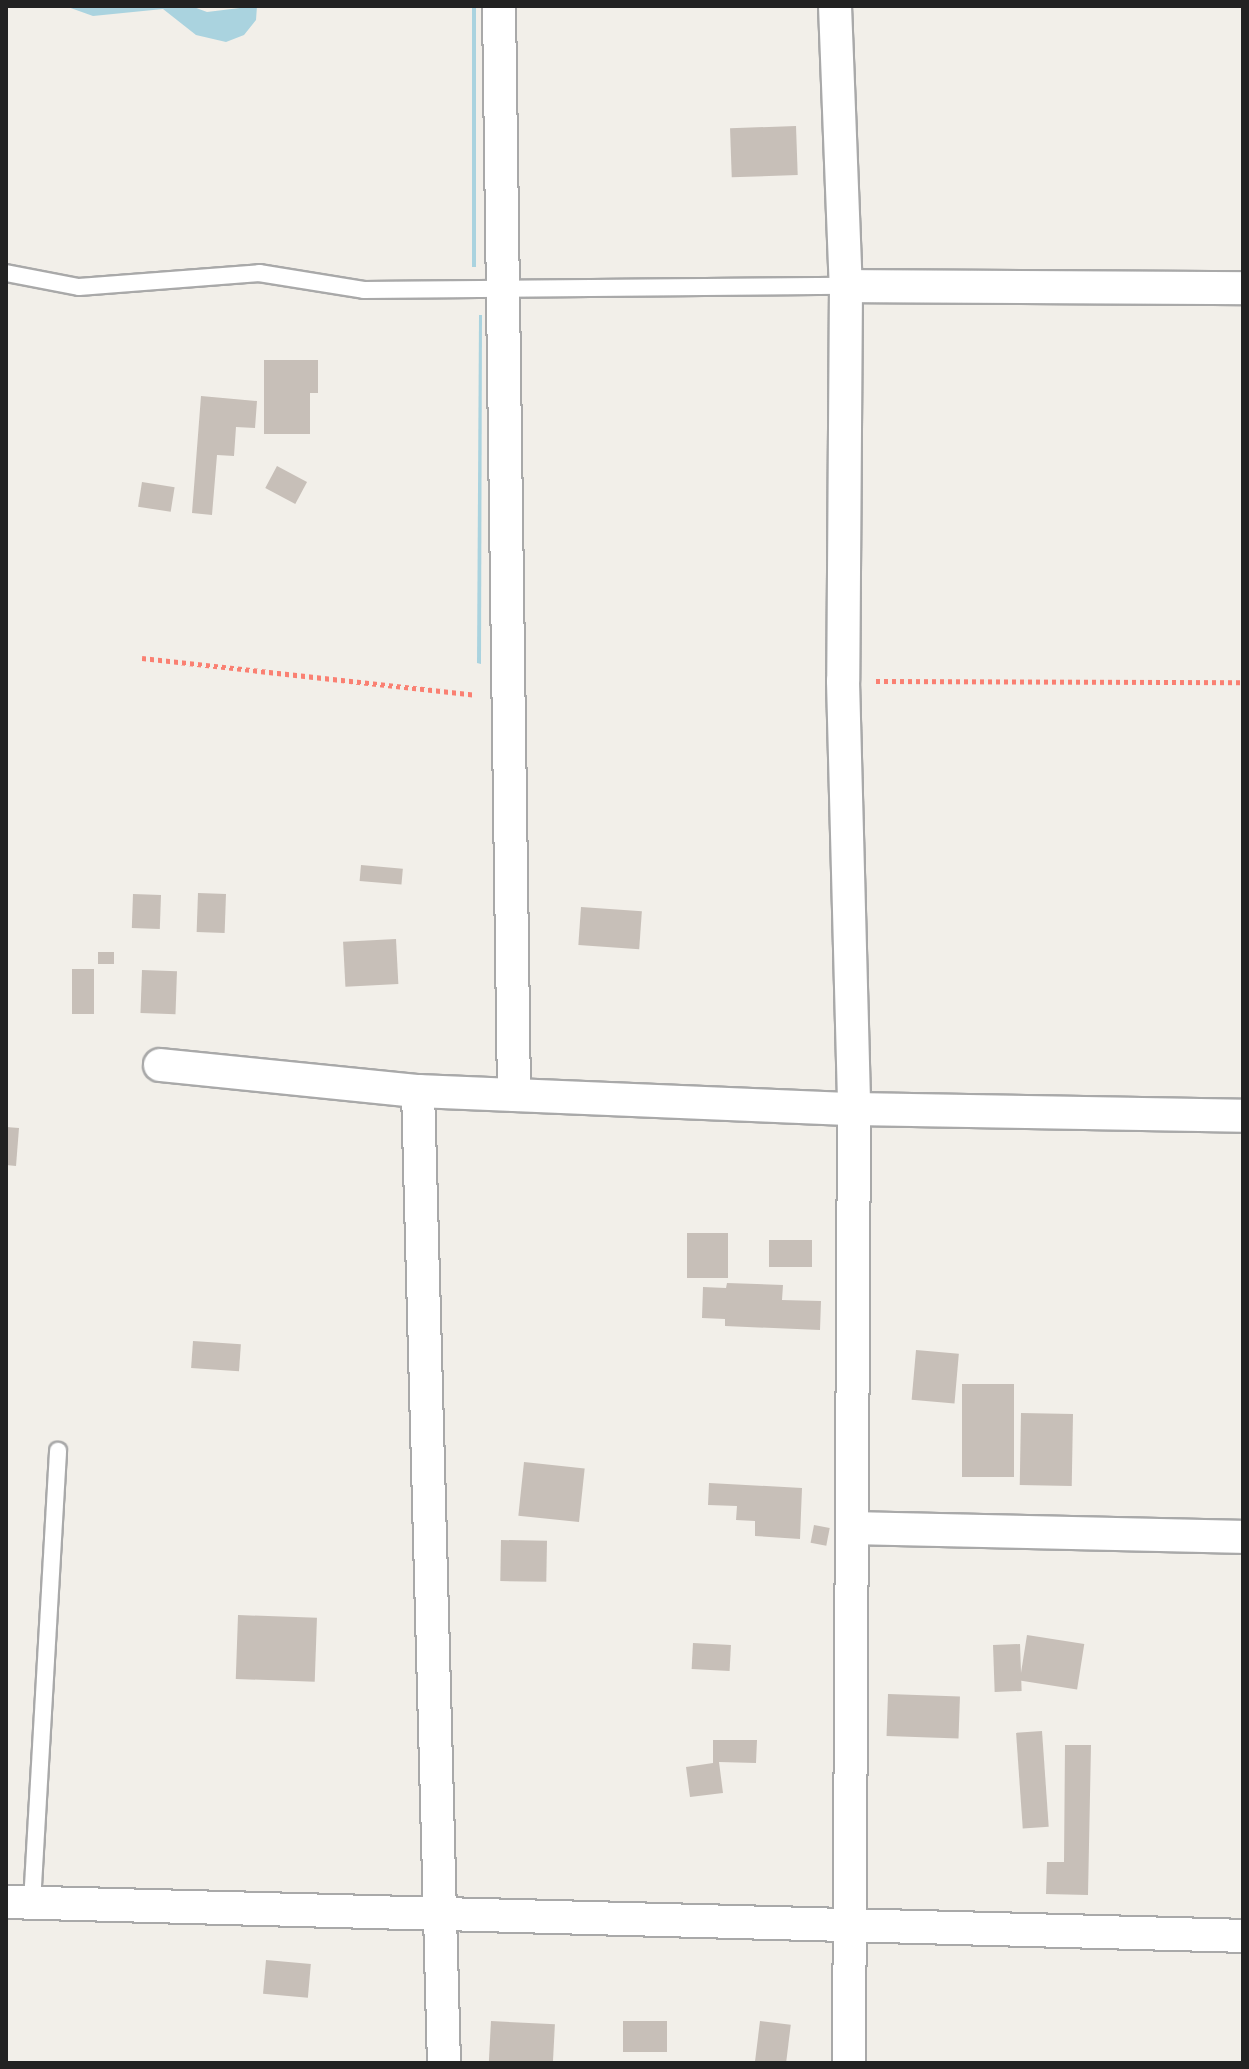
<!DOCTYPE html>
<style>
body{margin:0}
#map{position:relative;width:1249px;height:2069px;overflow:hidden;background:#f2efe9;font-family:Arial,sans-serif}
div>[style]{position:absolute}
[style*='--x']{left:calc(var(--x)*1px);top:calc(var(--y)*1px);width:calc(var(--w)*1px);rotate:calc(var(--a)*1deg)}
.water>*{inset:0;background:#aad3df;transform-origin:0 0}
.building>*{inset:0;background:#c7bfb8;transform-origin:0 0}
.path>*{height:5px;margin-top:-2.5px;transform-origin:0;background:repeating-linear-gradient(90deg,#fa8072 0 4px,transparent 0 8px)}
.roads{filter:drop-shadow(2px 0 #a9a9a9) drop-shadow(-2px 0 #a9a9a9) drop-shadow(0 2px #a9a9a9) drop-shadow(0 -2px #a9a9a9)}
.service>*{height:16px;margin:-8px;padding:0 8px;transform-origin:8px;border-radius:8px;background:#fff}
.minor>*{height:32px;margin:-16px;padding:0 16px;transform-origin:16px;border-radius:16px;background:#fff}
span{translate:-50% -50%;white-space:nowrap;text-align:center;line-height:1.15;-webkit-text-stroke:7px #fff;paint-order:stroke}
.frame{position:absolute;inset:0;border:8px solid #222;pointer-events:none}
</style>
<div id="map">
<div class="water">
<div style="clip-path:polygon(65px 6px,191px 6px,207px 12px,257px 6px,256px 20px,244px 35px,226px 42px,196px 35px,163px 9px,93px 16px)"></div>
<div style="left:472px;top:6px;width:4px;height:261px"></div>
<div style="clip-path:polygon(479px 315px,482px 315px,481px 664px,477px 663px)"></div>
</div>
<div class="building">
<div style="left:796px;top:126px;width:49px;height:66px;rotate:88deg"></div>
<div style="clip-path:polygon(264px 360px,318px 360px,318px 393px,310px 393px,310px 434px,264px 434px)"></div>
<div style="clip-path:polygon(201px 396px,257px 401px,255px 428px,236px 427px,234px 456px,217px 455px,212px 515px,192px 513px)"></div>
<div style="left:277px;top:466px;width:34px;height:25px;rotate:28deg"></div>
<div style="left:142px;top:482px;width:33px;height:25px;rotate:9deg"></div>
<div style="left:361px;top:865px;width:42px;height:16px;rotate:5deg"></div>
<div style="left:198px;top:893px;width:28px;height:39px;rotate:2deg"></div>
<div style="left:133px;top:894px;width:28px;height:34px;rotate:2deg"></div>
<div style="left:581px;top:907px;width:61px;height:38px;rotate:4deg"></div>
<div style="left:396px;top:939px;width:45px;height:53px;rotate:87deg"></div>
<div style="left:98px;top:952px;width:16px;height:12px"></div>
<div style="left:72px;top:969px;width:22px;height:45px"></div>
<div style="left:142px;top:970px;width:35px;height:43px;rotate:2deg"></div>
<div style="clip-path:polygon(6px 1127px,19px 1128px,16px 1166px,6px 1165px)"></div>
<div style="left:687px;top:1233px;width:41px;height:45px"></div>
<div style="left:769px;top:1240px;width:43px;height:27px"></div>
<div style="clip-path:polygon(727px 1283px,783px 1285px,782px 1300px,821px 1301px,820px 1330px,725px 1326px,725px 1319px,702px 1318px,703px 1287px,726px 1288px)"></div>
<div style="left:193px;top:1341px;width:48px;height:27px;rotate:4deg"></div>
<div style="left:916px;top:1350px;width:43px;height:50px;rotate:5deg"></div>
<div style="left:962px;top:1384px;width:52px;height:93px"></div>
<div style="left:1021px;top:1413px;width:52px;height:72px;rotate:1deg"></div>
<div style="left:524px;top:1462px;width:61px;height:54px;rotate:6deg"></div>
<div style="clip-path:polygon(709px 1483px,802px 1488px,800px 1539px,755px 1536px,755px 1521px,736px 1520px,737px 1506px,708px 1505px)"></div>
<div style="left:814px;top:1525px;width:16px;height:18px;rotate:11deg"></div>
<div style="left:501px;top:1540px;width:46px;height:41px;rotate:1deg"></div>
<div style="left:238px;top:1615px;width:79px;height:64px;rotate:2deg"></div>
<div style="left:1027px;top:1635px;width:58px;height:46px;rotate:9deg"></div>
<div style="left:693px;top:1643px;width:38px;height:26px;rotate:3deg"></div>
<div style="left:1020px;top:1644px;width:47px;height:27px;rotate:88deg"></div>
<div style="left:888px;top:1694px;width:72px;height:42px;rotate:2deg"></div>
<div style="left:1042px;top:1731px;width:96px;height:26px;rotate:86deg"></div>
<div style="clip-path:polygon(713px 1740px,757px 1740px,756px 1763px,719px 1762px,723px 1793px,690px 1797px,686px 1767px,713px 1763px)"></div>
<div style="clip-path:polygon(1065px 1745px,1091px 1745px,1088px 1895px,1046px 1894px,1047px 1862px,1064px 1862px)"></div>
<div style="left:266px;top:1960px;width:45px;height:34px;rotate:5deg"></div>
<div style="left:491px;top:2021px;width:64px;height:42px;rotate:3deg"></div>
<div style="left:623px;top:2021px;width:44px;height:31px"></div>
<div style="left:760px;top:2021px;width:31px;height:42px;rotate:7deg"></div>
</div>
<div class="path">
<div style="--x:142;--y:658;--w:335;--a:6.3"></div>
<div style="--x:876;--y:681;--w:367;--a:0.2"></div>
</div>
<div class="roads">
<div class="service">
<div style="--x:6;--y:273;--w:74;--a:10.9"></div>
<div style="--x:79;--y:287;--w:181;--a:-4.4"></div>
<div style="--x:259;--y:273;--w:106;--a:9.2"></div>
<div style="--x:364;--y:290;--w:482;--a:-0.5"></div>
<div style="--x:32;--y:1903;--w:453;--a:-86.7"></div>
</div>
<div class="minor">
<div style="--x:499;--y:6;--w:1089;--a:89.21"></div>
<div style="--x:835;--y:6;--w:280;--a:87.8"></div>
<div style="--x:846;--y:286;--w:395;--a:90.4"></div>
<div style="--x:843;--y:681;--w:428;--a:88.5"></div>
<div style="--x:854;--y:1109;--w:954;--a:90.3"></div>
<div style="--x:846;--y:286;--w:397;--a:0.3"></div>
<div style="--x:160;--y:1065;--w:259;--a:5.8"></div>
<div style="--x:418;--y:1091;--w:436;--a:2.4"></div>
<div style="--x:854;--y:1109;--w:389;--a:1"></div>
<div style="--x:418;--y:1091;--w:972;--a:88.47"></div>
<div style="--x:856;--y:1528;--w:387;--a:1.3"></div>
<div style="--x:6;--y:1902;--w:1237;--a:1.57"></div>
</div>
</div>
<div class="frame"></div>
</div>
